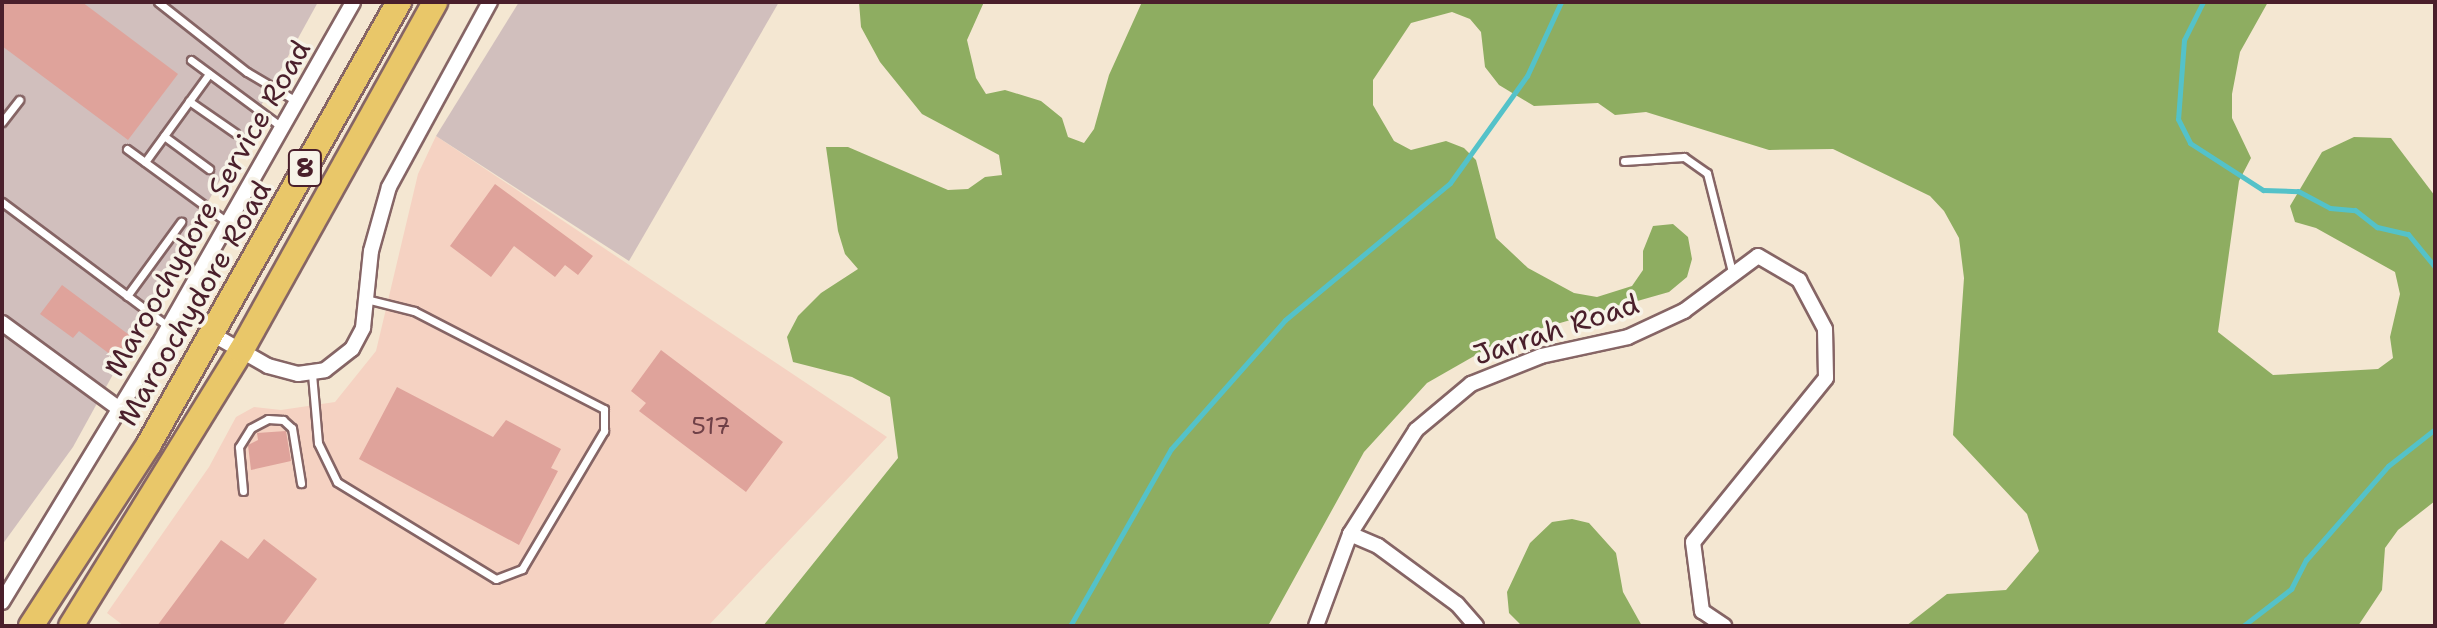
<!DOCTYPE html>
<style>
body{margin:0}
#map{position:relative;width:2437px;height:628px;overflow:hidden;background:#f4e7d2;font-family:"Shantell Sans",sans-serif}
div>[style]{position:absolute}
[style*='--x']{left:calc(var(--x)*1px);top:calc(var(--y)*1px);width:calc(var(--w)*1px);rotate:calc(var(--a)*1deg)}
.built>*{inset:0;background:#f5d2c2}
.industrial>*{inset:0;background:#d1bfbd}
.forest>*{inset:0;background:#8ead61}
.stream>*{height:5px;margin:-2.5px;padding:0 2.5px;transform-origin:2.5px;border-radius:2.5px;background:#54c2c9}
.building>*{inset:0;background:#dfa39b}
.roads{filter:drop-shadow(2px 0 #866565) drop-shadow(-2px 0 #866565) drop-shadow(0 2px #866565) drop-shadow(0 -2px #866565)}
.service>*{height:7px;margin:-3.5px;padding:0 3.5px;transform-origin:3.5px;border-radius:3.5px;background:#fff}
.minor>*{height:14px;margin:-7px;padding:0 7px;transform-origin:7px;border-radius:7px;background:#fff}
.trunk>*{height:24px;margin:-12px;padding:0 12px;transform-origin:12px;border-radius:12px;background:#e9c769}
span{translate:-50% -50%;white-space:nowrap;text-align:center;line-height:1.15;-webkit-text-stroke:7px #f7f3e8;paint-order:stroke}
.number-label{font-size:24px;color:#6f4047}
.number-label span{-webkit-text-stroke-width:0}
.shield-label span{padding:2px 6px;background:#f7f3e8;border:2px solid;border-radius:6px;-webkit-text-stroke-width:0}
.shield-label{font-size:26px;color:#4a1f2b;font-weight:700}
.street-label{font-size:28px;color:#4a1f2b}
.frame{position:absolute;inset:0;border:4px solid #4a1f2b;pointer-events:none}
</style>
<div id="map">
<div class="built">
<div style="clip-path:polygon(436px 136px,887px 437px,708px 626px,124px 626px,107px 613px,209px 467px,236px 417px,254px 407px,281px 410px,335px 402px,376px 351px,418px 174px)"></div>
</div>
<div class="industrial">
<div style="clip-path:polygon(2px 2px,318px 2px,73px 447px,2px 545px)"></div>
<div style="clip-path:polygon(519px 2px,779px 2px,629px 261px,436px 136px)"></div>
</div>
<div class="forest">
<div style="clip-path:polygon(859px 2px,984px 2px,967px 40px,976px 78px,986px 94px,1005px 90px,1041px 101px,1062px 118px,1068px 137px,1084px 143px,1094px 129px,1109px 75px,1142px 2px,2268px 2px,2240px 52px,2232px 94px,2232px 118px,2251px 158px,2239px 181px,2218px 332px,2273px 375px,2378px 369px,2393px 358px,2390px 337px,2400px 294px,2395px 272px,2316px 228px,2295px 222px,2290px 206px,2322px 152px,2354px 137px,2391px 138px,2435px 196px,2435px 501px,2398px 530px,2385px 548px,2382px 590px,2358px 626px,1906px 626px,1947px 594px,2006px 590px,2039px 551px,2027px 514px,1953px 435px,1964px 278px,1959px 238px,1944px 211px,1930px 196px,1833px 149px,1769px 150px,1646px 112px,1615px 115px,1598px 103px,1534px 106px,1499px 85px,1485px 67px,1481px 32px,1470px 19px,1452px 12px,1411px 23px,1373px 80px,1373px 105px,1394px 141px,1411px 150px,1446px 141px,1464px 148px,1476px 160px,1496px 238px,1528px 268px,1574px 293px,1597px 297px,1632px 286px,1643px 270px,1643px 251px,1653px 226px,1673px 224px,1688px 237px,1692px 259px,1687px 277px,1669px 292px,1504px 339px,1427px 383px,1364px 452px,1268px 626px,763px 626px,898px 458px,890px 397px,852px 377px,793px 362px,787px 337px,798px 316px,821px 293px,858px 269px,845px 254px,838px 231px,826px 147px,848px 147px,948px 190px,968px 189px,985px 177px,1002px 175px,999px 155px,922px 114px,880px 62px,861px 27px)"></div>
<div style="clip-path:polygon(1572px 519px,1589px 523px,1616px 553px,1623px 592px,1642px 626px,1522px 626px,1509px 613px,1507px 592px,1530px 543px,1552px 522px)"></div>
</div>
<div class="stream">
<div style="--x:2203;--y:2;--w:42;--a:116.6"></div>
<div style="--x:2184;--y:40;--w:79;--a:94.3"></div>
<div style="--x:2178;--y:119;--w:27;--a:63"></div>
<div style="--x:2190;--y:143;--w:87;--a:32.8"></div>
<div style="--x:2263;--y:190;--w:35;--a:2"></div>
<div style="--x:2298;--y:191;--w:36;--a:28"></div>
<div style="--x:2330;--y:208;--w:25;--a:5"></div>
<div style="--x:2355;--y:210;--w:28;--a:38"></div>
<div style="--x:2377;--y:227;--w:32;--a:13"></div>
<div style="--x:2408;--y:234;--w:43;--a:50.7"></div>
<div style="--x:1070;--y:626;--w:204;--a:-60.3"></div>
<div style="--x:1171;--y:449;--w:172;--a:-48.5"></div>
<div style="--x:1285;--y:320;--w:214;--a:-39.7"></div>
<div style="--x:1450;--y:183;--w:132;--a:-54.3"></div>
<div style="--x:1527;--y:76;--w:81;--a:-65.3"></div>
<div style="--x:2243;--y:626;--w:61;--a:-37.6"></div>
<div style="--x:2291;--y:589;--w:33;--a:-63"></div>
<div style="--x:2306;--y:560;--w:125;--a:-48.9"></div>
<div style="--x:2388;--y:466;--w:60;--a:-38.2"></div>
</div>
<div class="building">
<div style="clip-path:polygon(2px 2px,82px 2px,178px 74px,128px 140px,2px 46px)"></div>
<div style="clip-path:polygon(495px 184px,593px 256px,578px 275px,565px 265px,555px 277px,514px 246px,491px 277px,450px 246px)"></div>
<div style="clip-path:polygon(62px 285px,140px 343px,123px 364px,79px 331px,73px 338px,40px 314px)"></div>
<div style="clip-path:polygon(661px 350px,783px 442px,746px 492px,639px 411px,646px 403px,631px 391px)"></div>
<div style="clip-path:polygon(397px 387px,493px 437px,506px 420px,561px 449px,551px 468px,558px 471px,519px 545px,359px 459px)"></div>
<div style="clip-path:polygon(286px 431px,291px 461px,251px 470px,248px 445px,258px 440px,257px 433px)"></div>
<div style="clip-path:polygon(264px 539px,317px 579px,282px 626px,157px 626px,221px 540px,248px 559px)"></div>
</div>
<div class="roads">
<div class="service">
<div style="--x:158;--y:2;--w:113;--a:38.2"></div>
<div style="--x:247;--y:72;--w:59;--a:30.5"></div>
<div style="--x:191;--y:60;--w:114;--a:36.5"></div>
<div style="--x:189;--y:101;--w:56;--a:34.8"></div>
<div style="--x:2;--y:122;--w:28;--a:-52"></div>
<div style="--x:164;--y:136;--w:56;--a:36.3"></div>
<div style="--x:127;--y:149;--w:124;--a:36.1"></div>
<div style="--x:1624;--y:161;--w:60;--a:-3.8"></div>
<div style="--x:1684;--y:157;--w:28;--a:35"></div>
<div style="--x:1707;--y:173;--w:102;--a:75.8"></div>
<div style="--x:145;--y:162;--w:109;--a:-54"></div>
<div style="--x:2;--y:202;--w:209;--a:36.8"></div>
<div style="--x:127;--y:296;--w:92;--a:-53.9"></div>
<div style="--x:312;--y:374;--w:69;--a:85"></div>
<div style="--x:318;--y:443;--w:43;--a:64"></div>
<div style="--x:337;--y:482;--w:186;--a:31.4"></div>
<div style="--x:496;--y:579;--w:28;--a:-21"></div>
<div style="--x:522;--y:569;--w:161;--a:-59.3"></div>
<div style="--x:604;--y:431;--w:22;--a:-90"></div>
<div style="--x:604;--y:409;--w:214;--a:-152.7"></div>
<div style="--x:414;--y:311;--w:49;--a:-166"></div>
<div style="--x:243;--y:491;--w:44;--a:-95.2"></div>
<div style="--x:239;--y:447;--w:22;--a:-58"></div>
<div style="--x:251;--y:428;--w:19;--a:-28"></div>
<div style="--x:268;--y:419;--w:15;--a:4"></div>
<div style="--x:283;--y:420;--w:12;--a:42"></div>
<div style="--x:292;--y:428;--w:56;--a:80.7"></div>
</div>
<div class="minor">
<div style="--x:2;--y:323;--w:147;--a:36.2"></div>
<div style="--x:212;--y:334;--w:64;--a:29.7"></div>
<div style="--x:268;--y:366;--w:31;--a:15"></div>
<div style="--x:298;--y:374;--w:27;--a:-8"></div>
<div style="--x:325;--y:370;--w:34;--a:-38"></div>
<div style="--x:352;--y:349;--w:24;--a:-62"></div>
<div style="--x:363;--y:328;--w:77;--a:-84.1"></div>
<div style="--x:371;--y:251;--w:66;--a:-74.3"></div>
<div style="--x:389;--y:187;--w:211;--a:-61.4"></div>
<div style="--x:1350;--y:534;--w:30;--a:23"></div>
<div style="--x:1378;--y:546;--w:98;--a:36.3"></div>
<div style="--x:1457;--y:604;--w:29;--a:49"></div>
<div style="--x:2;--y:602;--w:302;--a:-58.7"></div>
<div style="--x:159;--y:344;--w:393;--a:-60.4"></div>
<div style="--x:1316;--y:626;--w:98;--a:-69.7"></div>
<div style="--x:1350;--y:534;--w:123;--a:-57.6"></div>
<div style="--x:1416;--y:430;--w:72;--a:-39.9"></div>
<div style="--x:1471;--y:384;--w:75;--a:-21.8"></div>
<div style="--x:1541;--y:356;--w:89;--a:-12.3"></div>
<div style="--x:1628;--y:337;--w:62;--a:-24.9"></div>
<div style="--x:1684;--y:311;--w:92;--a:-36.6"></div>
<div style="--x:1758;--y:256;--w:48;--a:30.3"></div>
<div style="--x:1799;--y:280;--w:55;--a:62"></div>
<div style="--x:1825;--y:329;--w:49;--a:88.8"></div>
<div style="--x:1826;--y:378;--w:211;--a:129"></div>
<div style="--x:1693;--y:542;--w:70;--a:82.6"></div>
<div style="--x:1702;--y:611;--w:27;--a:34"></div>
</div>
<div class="trunk">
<div style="--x:31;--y:626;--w:217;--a:-57"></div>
<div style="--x:149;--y:444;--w:508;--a:-60.51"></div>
<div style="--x:71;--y:626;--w:323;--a:-58.3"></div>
<div style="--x:241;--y:351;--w:399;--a:-60.9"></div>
</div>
</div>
<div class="number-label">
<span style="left:711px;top:427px">517</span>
</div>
<div class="shield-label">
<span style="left:305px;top:168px">8</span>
</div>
<div class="street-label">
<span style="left:207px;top:208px;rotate:-60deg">Maroochydore Service Road</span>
<span style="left:194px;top:303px;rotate:-60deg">Maroochydore Road</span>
<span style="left:1556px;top:329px;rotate:-18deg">Jarrah Road</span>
</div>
<div class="frame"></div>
</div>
